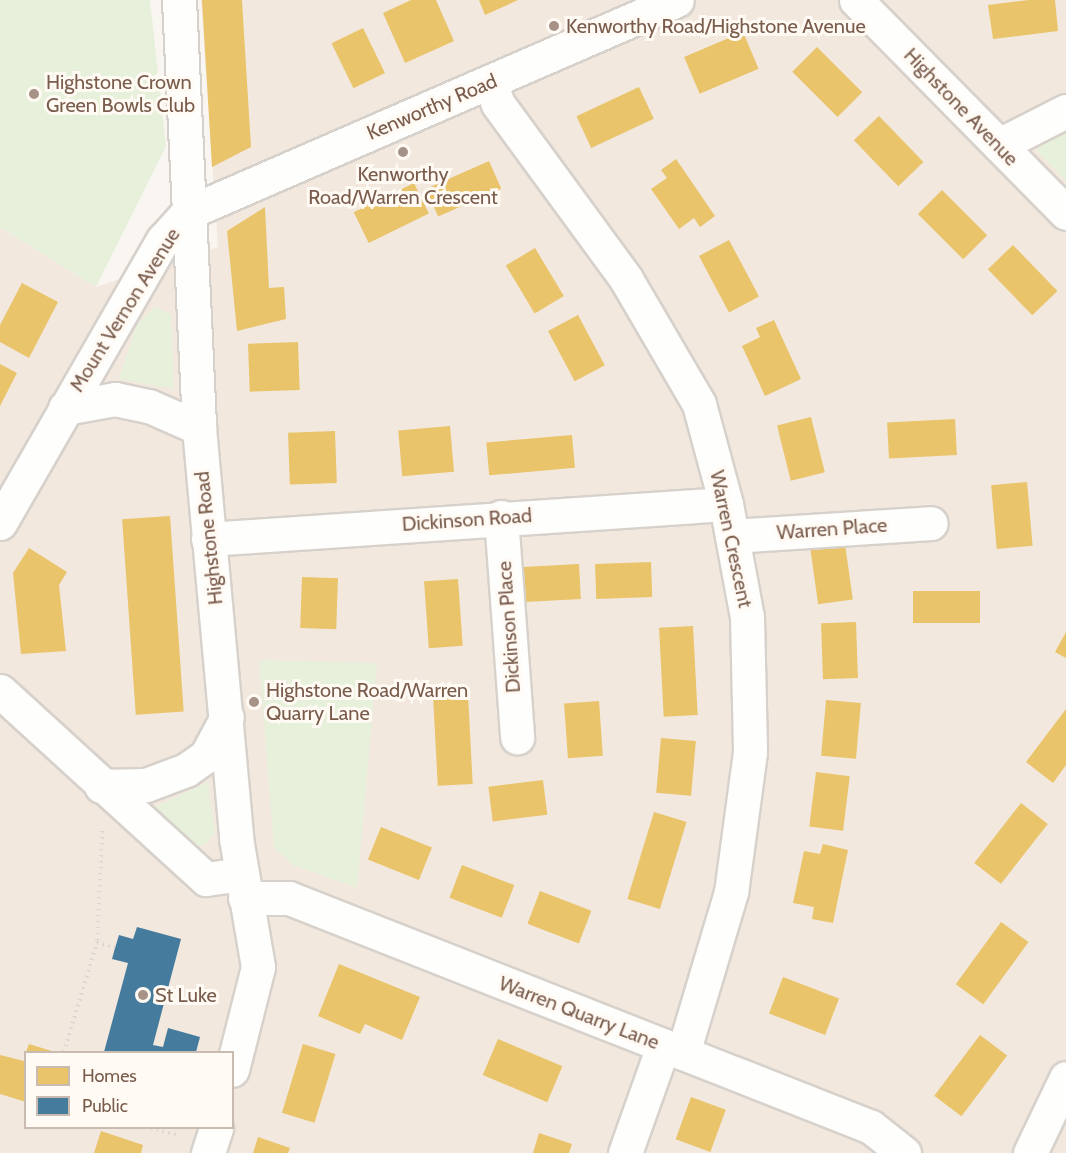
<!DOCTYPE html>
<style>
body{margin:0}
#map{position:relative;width:1066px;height:1153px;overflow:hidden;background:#f9f5f0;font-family:Cabin,sans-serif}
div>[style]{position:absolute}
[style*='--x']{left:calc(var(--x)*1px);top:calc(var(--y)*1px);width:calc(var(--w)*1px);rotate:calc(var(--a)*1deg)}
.residential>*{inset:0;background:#f2e8de}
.green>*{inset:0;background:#e7f0db}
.homes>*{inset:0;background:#e9c46a;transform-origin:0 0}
.public>*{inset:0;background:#457b9d}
.path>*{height:4px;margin-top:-2px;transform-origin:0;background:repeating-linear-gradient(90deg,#dcd5d0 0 1.5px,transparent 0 6px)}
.roads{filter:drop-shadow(2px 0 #d7d1cb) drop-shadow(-2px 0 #d7d1cb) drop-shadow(0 2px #d7d1cb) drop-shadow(0 -2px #d7d1cb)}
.minor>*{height:33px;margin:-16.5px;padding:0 16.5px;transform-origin:16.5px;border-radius:16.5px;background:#fefefd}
.dots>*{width:16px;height:16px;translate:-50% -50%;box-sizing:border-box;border:3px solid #fffaf3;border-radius:50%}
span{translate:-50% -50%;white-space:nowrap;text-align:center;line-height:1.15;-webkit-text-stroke:6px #fffaf3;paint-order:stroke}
.poi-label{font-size:20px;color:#7a5c4d}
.left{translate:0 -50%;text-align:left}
.street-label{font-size:20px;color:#7a5c4d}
.legend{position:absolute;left:24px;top:1051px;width:210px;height:78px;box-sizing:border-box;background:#fffaf3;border:2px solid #cabbb1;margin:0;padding:8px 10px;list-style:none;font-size:18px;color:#7a5c4d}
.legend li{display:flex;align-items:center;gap:12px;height:30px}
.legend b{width:30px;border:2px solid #cabbb1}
</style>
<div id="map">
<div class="residential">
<div style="clip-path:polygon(evenodd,201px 0,1066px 0,1066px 1153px,0 1153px,0 227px,96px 287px,218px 247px,201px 0,26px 1052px,232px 1052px,232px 1128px,26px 1128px,26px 1052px)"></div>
</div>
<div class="green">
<div style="clip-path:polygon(0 0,150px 0,166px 146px,96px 287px,0 227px)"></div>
<div style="clip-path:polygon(1066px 134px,1066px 181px,1037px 151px,1041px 142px)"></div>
<div style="clip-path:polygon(155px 307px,171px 314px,174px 389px,119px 379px,137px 324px)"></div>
<div style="clip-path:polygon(259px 660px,377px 663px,357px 888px,293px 865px,274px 848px)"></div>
<div style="clip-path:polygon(208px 782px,215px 833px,204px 846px,191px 845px,153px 808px)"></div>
</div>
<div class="homes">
<div style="clip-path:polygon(202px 0,242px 0,243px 17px,251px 147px,212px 167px)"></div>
<div style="clip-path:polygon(436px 0,454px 41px,405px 63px,383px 13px,411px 0)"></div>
<div style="clip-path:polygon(479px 0,518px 0,485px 15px)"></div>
<div style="clip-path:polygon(1029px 0,1055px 0,1058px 31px,993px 39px,988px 5px)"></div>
<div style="left:363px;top:28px;width:50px;height:35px;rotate:64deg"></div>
<div style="left:743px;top:32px;width:40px;height:64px;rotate:67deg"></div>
<div style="left:817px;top:47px;width:64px;height:35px;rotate:45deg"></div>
<div style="left:639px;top:87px;width:35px;height:69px;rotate:65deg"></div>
<div style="left:879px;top:116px;width:64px;height:35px;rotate:46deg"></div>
<div style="clip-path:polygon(676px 159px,715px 216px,700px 227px,694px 218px,679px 229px,651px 189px,667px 178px,661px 170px)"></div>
<div style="left:489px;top:161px;width:30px;height:69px;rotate:66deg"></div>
<div style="left:414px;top:183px;width:34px;height:67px;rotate:64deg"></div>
<div style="left:942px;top:190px;width:64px;height:34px;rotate:45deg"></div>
<div style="clip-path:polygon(265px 207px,269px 288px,284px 287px,286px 319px,237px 331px,227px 231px)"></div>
<div style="left:729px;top:240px;width:64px;height:34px;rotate:62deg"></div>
<div style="left:1013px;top:245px;width:64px;height:35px;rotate:46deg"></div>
<div style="left:535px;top:248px;width:56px;height:34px;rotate:59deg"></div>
<div style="clip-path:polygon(22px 283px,58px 302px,29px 358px,0 342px,0 325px)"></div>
<div style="left:578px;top:315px;width:57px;height:34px;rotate:62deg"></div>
<div style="clip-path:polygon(774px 320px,801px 379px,765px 396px,742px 346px,760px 337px,756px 328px)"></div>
<div style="left:298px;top:342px;width:48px;height:50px;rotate:88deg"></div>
<div style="clip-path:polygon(0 364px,17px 373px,0 406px)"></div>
<div style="left:811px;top:417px;width:57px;height:35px;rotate:76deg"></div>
<div style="left:955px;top:419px;width:36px;height:68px;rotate:87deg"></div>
<div style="left:450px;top:426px;width:46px;height:52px;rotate:85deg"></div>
<div style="left:335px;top:431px;width:52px;height:47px;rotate:88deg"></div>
<div style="left:572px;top:435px;width:33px;height:86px;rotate:85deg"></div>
<div style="left:1027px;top:482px;width:64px;height:36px;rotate:85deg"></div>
<div style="left:170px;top:516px;width:196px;height:48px;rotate:86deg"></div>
<div style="left:845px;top:544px;width:56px;height:35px;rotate:82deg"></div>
<div style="clip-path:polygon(29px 548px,67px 572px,59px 585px,66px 651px,21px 654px,13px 573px)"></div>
<div style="left:651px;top:562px;width:35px;height:56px;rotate:88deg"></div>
<div style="left:579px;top:564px;width:35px;height:56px;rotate:87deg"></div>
<div style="left:302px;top:577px;width:36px;height:51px;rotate:2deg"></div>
<div style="left:458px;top:579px;width:67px;height:34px;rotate:86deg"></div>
<div style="left:913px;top:591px;width:67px;height:32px"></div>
<div style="left:856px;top:622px;width:56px;height:35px;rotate:88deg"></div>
<div style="left:693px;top:626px;width:89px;height:34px;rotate:87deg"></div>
<div style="clip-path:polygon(1066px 632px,1066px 658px,1055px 652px)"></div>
<div style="left:468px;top:694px;width:90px;height:35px;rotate:87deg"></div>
<div style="left:826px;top:700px;width:35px;height:56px;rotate:5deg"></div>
<div style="left:599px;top:701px;width:55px;height:35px;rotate:86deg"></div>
<div style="clip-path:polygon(1066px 709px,1066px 765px,1053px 783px,1026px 762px)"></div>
<div style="left:661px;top:738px;width:35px;height:55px;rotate:5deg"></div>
<div style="left:816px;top:772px;width:34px;height:55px;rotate:7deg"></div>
<div style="left:543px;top:780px;width:35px;height:55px;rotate:83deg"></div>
<div style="left:1021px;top:803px;width:34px;height:76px;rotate:38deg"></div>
<div style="left:654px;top:812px;width:34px;height:91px;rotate:17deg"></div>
<div style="left:381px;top:827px;width:55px;height:35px;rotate:22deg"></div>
<div style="clip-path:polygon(823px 844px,848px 850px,833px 923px,812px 919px,814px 907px,793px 903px,804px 851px,820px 854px)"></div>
<div style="left:462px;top:865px;width:56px;height:35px;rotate:21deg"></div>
<div style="left:540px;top:891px;width:55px;height:35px;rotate:21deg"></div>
<div style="left:1001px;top:922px;width:34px;height:77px;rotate:36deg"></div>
<div style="clip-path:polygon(339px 964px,420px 997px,402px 1040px,365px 1024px,360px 1034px,318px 1016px)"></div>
<div style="left:783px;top:977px;width:60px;height:39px;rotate:21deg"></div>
<div style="left:980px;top:1035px;width:34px;height:76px;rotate:37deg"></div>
<div style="left:498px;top:1039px;width:70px;height:39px;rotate:23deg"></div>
<div style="clip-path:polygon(29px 1044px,55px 1052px,26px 1052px)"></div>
<div style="left:303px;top:1044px;width:34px;height:72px;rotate:17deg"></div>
<div style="clip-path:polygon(0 1055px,24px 1061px,26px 1057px,26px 1102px,0 1094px)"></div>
<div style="left:691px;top:1097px;width:37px;height:45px;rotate:20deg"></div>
<div style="clip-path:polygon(101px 1131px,143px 1145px,141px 1153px,94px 1153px)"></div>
<div style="clip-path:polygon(539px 1133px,572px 1144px,569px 1153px,533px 1153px)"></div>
<div style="clip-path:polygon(258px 1137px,290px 1148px,288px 1153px,253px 1153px)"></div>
</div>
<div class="public">
<div style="clip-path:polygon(137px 927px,181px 939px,153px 1045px,163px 1047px,168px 1028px,200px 1037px,196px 1052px,104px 1052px,128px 963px,112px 959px,115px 948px,119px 935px,133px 939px)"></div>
</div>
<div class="path">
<div style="--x:102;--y:831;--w:111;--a:92.6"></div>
<div style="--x:97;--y:942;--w:19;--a:18"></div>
<div style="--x:64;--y:1052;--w:115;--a:-73.3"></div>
<div style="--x:151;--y:1128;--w:26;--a:16"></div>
</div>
<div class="roads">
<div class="minor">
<div style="--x:179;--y:0;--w:428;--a:87.3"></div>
<div style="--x:199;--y:428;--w:412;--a:84.8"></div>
<div style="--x:236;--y:838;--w:131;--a:80.3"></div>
<div style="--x:258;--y:967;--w:106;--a:104.2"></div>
<div style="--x:856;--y:0;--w:299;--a:45.4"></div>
<div style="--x:490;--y:82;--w:23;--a:70"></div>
<div style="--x:498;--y:104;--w:217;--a:53.8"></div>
<div style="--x:626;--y:279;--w:145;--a:59.7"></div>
<div style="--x:699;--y:404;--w:104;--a:74.9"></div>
<div style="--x:726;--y:504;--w:115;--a:79.5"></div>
<div style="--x:747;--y:617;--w:135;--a:88.7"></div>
<div style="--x:750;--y:752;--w:141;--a:97.7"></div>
<div style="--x:731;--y:892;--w:168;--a:106.6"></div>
<div style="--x:999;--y:145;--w:75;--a:-26.9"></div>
<div style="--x:65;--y:408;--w:51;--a:-10.2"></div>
<div style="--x:115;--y:399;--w:35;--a:12"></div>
<div style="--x:149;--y:406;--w:55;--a:23.7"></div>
<div style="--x:501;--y:517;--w:221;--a:85.8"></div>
<div style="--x:0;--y:523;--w:327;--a:-60.1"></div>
<div style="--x:163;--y:240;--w:36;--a:-48"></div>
<div style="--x:187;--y:213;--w:534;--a:-23.49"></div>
<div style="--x:732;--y:536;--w:199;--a:-3.7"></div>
<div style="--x:208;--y:539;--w:519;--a:-3.87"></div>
<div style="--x:0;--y:691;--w:279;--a:42.4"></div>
<div style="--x:206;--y:879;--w:35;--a:-8"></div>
<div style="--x:101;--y:786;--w:45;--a:-1.3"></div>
<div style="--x:146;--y:785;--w:43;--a:-20.6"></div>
<div style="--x:186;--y:770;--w:24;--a:-35"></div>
<div style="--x:206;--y:756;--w:44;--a:-61.7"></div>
<div style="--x:245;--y:898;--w:44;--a:0"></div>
<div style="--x:289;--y:898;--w:625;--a:21.48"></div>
<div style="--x:871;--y:1127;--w:42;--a:38.2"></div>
<div style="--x:208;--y:1153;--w:26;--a:-72"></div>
<div style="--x:625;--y:1153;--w:114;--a:-70.4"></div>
<div style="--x:1030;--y:1153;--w:83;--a:-64.4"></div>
</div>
</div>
<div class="dots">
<div style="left:554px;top:26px;background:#a69286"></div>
<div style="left:34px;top:94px;background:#a69286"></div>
<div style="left:403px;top:152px;background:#a69286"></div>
<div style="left:254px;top:702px;background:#a69286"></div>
<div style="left:143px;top:995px;background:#a69286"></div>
</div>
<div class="poi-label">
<span class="left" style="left:566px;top:26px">Kenworthy Road/Highstone Avenue</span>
<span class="left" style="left:46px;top:94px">Highstone Crown<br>Green Bowls Club</span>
<span style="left:403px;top:186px">Kenworthy<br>Road/Warren Crescent</span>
<span class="left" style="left:266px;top:702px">Highstone Road/Warren<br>Quarry Lane</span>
<span class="left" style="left:155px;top:995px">St Luke</span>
</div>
<div class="street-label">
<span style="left:432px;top:107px;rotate:-23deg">Kenworthy Road</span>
<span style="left:961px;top:107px;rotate:46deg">Highstone Avenue</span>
<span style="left:125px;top:310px;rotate:-58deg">Mount Vernon Avenue</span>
<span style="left:467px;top:520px;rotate:-4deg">Dickinson Road</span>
<span style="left:832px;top:529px;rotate:-4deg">Warren Place</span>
<span style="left:209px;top:538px;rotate:-96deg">Highstone Road</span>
<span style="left:731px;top:539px;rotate:78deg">Warren Crescent</span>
<span style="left:509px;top:627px;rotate:-94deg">Dickinson Place</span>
<span style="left:579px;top:1013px;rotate:21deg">Warren Quarry Lane</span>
</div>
<ul class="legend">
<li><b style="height:16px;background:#e9c46a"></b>Homes</li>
<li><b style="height:16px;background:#457b9d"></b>Public</li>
</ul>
</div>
